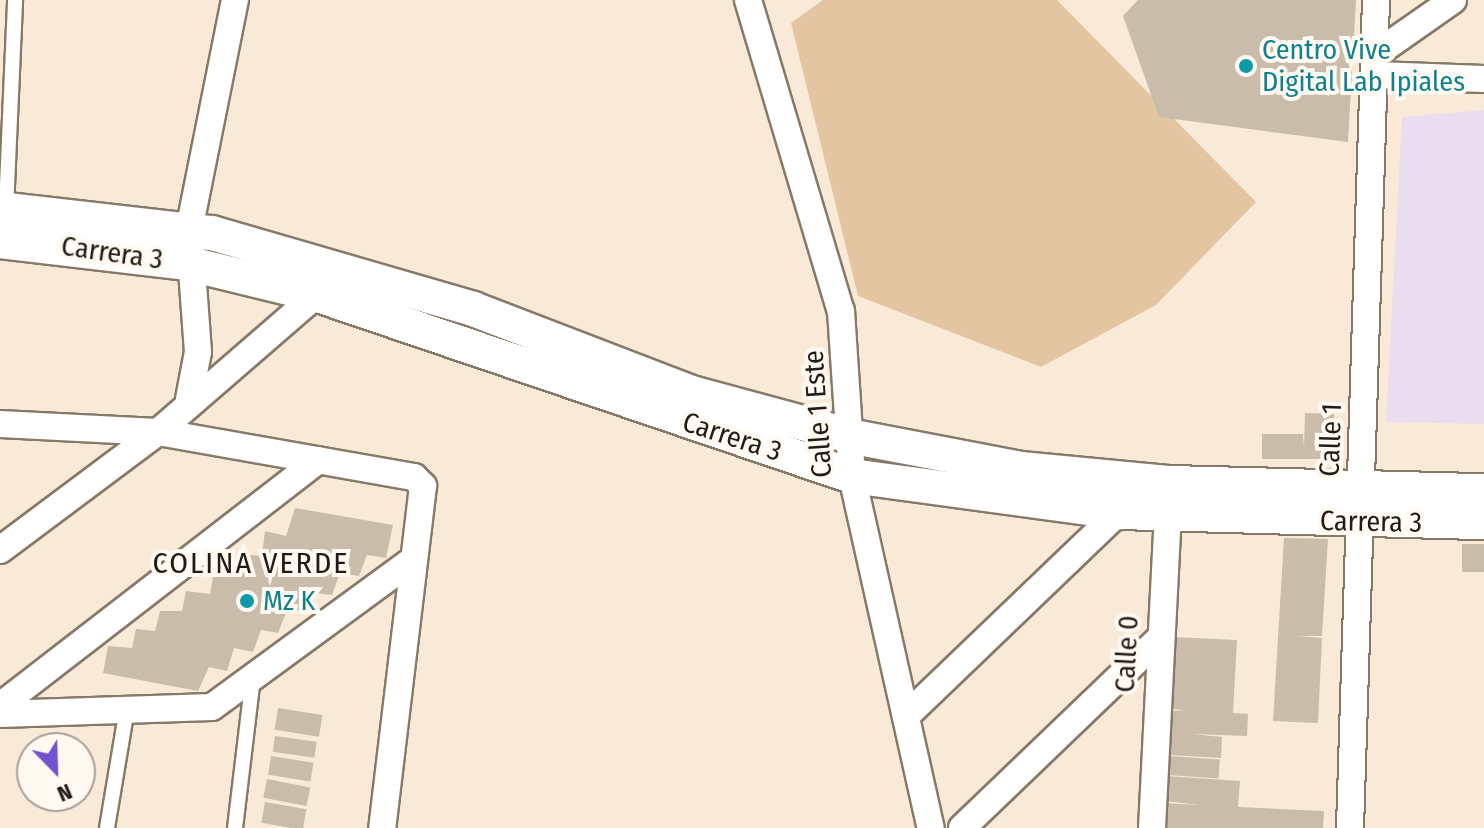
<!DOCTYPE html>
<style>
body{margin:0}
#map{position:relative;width:1484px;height:828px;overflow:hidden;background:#f9ead7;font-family:"Fira Sans Condensed",sans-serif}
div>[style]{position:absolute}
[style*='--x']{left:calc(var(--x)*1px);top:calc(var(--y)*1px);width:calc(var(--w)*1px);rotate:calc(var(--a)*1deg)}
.commercial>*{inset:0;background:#ebddf0}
.green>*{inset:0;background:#e3c6a1}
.building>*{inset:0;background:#cabcaa;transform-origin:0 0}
.roads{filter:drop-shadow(2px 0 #877968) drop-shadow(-2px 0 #877968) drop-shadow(0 2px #877968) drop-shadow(0 -2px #877968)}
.service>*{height:14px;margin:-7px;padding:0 7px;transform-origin:7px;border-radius:7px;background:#fff}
.minor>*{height:26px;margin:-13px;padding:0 13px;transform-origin:13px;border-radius:13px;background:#fff}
.tertiary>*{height:34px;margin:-17px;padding:0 17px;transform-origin:17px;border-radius:17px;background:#fff}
.dots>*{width:22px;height:22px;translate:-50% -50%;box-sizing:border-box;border:4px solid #fff9f1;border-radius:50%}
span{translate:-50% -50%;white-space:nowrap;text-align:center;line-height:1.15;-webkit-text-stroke:8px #fff9f1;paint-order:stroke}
.culture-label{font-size:28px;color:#0d838f}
.left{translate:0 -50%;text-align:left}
.street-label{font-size:28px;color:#201b14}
.neighbourhood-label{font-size:30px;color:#201b14;letter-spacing:2px}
.north{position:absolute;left:16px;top:732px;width:80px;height:80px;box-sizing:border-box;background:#fff9f1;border:2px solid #a6a099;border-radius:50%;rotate:157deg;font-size:22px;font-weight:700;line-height:32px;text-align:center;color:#201b14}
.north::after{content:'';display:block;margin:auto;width:28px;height:36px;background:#7353cd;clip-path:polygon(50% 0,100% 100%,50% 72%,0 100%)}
</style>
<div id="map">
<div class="commercial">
<div style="clip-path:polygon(1484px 110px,1484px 424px,1386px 422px,1402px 117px)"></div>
</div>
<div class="green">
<div style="clip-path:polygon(823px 0,1057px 0,1256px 202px,1156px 305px,1041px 367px,858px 296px,791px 23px)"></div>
</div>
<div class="building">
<div style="clip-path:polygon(1138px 0,1356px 0,1348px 142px,1159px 117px,1123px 16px)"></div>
<div style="clip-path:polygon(1305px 413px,1334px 414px,1333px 459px,1262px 459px,1262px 434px,1303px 434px,1304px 448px)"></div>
<div style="clip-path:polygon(295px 508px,393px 525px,386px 558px,367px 555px,359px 576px,340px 573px,332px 595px,314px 593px,306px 612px,288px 608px,278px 633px,261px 630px,253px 652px,234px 648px,227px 671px,209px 667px,198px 691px,103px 673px,108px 646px,132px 648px,136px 629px,155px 631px,160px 611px,182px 611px,186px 591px,210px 594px,214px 571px,235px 574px,241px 554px,262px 556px,265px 531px,286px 536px)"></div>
<div style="clip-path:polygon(1284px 538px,1328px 539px,1322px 636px,1298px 636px,1322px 638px,1318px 723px,1273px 721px)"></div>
<div style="left:1462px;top:544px;width:22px;height:28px"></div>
<div style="clip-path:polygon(1173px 637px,1237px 640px,1233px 713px,1248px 714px,1247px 736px,1192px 734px,1222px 737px,1221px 758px,1169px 755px,1169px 711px,1187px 710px,1169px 709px)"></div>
<div style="left:278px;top:708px;width:45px;height:22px;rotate:9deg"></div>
<div style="left:275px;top:736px;width:42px;height:16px;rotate:8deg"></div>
<div style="left:271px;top:756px;width:43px;height:19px;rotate:9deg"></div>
<div style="left:1169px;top:756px;width:51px;height:19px;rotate:4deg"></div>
<div style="clip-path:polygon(1166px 776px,1240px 781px,1238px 807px,1324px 811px,1323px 828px,1162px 828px,1164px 803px,1200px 805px,1165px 801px)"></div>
<div style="left:267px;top:779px;width:44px;height:19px;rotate:11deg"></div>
<div style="left:265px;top:802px;width:42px;height:21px;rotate:10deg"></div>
</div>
<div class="roads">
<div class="service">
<div style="--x:6;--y:209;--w:209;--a:-87.5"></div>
<div style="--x:107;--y:828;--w:116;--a:-80.5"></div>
<div style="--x:235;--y:828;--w:144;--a:-83.2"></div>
</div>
<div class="minor">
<div style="--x:748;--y:0;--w:325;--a:73.4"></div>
<div style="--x:841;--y:311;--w:165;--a:86.2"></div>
<div style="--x:852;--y:476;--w:361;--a:77.4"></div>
<div style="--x:1376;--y:54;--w:94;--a:-35"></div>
<div style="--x:1376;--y:75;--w:108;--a:2.1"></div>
<div style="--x:189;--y:399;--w:48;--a:-79.2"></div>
<div style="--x:198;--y:352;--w:122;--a:-94.2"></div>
<div style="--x:189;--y:230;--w:235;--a:-78.7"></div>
<div style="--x:0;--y:424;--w:158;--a:2.9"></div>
<div style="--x:158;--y:432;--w:260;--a:10"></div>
<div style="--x:414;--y:477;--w:13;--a:45"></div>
<div style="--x:423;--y:486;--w:344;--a:96.8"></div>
<div style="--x:0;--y:550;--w:197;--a:-36.8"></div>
<div style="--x:158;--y:432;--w:226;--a:-40.9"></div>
<div style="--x:0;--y:706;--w:402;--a:-37.7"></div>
<div style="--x:0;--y:714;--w:212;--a:-1.9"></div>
<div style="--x:212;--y:707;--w:250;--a:-36.2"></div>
<div style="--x:906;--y:716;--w:295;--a:-43.8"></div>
<div style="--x:962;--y:828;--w:274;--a:-43.8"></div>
<div style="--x:1152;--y:828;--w:332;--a:-87.1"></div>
<div style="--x:1350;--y:828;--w:828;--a:-88.2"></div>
</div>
<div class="tertiary">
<div style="--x:0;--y:209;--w:213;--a:6.5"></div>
<div style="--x:212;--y:233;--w:272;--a:16.2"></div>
<div style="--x:473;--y:309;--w:235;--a:21"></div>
<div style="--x:692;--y:393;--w:168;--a:15.2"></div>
<div style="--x:854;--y:437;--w:170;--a:10.8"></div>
<div style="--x:1021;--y:469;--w:150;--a:5.4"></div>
<div style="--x:1170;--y:483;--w:314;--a:1.5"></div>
<div style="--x:0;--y:241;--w:187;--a:6.7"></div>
<div style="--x:186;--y:263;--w:139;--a:13.7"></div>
<div style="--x:321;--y:296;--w:561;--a:18.73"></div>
<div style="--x:852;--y:476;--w:269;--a:7.7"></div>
<div style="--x:1119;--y:512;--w:365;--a:1.6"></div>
</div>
</div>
<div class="dots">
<div style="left:1246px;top:66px;background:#0f9aa8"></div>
<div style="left:247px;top:601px;background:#0f9aa8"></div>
</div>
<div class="culture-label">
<span class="left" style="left:1262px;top:66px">Centro Vive<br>Digital Lab Ipiales</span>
<span class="left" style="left:263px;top:601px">Mz K</span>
</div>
<div class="street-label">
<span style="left:112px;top:253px;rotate:8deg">Carrera 3</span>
<span style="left:818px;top:414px;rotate:-94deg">Calle 1 Este</span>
<span style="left:732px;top:437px;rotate:18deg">Carrera 3</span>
<span style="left:1331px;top:440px;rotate:-88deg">Calle 1</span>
<span style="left:1371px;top:522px;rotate:1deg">Carrera 3</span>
<span style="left:1127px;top:654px;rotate:-87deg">Calle 0</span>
</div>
<div class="neighbourhood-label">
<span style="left:251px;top:563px">COLINA VERDE</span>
</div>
<div class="north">N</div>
</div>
